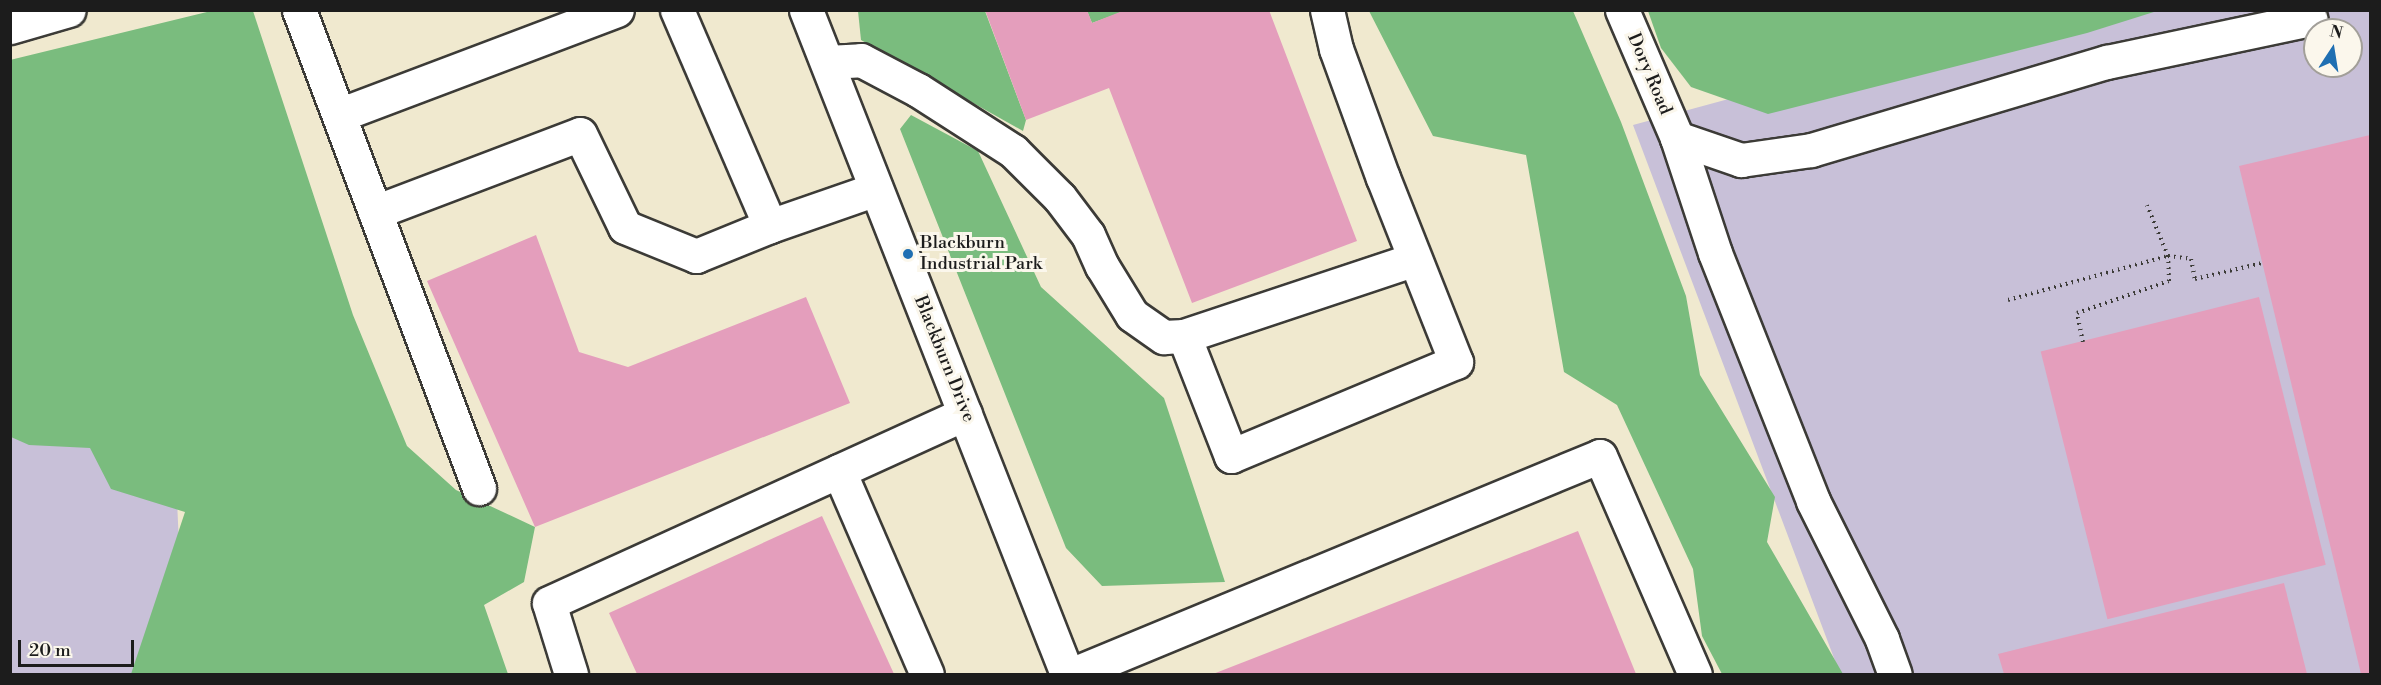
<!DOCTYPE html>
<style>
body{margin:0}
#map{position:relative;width:2381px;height:685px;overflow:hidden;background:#f0e9cf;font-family:"Libre Bodoni",serif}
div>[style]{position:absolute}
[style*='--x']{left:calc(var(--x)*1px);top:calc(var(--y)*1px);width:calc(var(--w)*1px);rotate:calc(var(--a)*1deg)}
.industrial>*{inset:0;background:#c8c0d8}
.forest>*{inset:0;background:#7abc7e}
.building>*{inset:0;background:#e49ebc;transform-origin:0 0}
.path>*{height:4px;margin-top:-2px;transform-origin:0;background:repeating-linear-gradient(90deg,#3c3b37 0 1.5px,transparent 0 6px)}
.roads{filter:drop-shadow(2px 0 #3c3b37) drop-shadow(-2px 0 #3c3b37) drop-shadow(0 2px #3c3b37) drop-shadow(0 -2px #3c3b37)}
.minor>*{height:33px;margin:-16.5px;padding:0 16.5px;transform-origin:16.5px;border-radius:16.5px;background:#fff}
.dots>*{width:16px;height:16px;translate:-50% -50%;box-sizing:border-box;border:3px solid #fbf7ec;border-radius:50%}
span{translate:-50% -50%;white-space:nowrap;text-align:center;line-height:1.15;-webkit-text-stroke:6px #fbf7ec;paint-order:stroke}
.street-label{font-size:18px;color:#1c1c1c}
.poi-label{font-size:18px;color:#1c1c1c}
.left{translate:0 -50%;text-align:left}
.frame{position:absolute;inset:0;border:12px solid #1c1c1c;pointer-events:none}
.north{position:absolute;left:2303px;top:18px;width:60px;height:60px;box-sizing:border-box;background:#fbf7ec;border:2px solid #a29f99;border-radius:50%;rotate:12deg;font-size:16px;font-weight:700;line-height:24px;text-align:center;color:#1c1c1c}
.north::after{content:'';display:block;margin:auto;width:21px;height:27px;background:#1f6fb2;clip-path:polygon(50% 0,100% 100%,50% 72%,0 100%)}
.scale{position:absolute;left:18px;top:640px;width:116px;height:27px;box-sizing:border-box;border:3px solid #1c1c1c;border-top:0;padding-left:8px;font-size:18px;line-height:21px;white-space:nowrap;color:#1c1c1c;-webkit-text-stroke:4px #fbf7ec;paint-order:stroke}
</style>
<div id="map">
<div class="industrial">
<div style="clip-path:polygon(evenodd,2053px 11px,2370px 11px,2370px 674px,1840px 674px,1633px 125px,2053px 11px,2315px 30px,2351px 30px,2351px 66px,2315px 66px,2315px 30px)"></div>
<div style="clip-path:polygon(10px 413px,176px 479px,185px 674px,11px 674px)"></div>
</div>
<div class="forest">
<div style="clip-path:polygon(211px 11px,253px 11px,353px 315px,407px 446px,456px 490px,535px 527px,524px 582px,484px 605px,508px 674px,131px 674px,185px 512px,111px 489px,90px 448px,29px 445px,11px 437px,10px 60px)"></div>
<div style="clip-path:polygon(858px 11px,985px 11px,1026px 120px,1023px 131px,861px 40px)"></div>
<div style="clip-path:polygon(1087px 11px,1125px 11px,1092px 23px)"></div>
<div style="clip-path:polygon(1369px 11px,1573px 11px,1621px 122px,1686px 296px,1700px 375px,1775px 497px,1767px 542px,1843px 674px,1722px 674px,1702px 636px,1693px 569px,1617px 405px,1564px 372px,1526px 155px,1433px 136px)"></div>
<div style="clip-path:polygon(1648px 11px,1648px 10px,2157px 11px,2087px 33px,1768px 114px,1691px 87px,1661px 48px)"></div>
<div style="clip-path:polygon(911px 115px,978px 151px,1041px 287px,1164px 398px,1225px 582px,1102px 586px,1066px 548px,900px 129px)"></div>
</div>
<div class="building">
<div style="clip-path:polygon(985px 10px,1087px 10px,1092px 23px,1125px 10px,1269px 10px,1357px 241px,1192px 303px,1109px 88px,1026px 120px)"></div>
<div style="clip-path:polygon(2370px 135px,2370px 674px,2361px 674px,2239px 166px)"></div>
<div style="clip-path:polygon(536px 235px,579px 352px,628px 367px,806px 297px,850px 403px,535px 527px,427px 281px)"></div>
<div style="left:2259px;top:297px;width:276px;height:225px;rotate:76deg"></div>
<div style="clip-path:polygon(822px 516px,894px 674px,637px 674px,609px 613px)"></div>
<div style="clip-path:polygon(1578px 531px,1636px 674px,1213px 674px)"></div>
<div style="clip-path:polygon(2284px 583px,2307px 674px,2004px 674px,1998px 654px)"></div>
</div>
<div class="path">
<div style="--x:2008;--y:300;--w:166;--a:-15.4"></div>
<div style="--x:2168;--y:256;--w:23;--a:7"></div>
<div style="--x:2191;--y:259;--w:20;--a:79"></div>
<div style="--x:2195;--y:279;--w:69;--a:-13.4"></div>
<div style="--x:2083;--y:342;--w:30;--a:-102"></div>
<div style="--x:2077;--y:313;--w:97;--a:-19.2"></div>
<div style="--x:2169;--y:281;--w:25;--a:-92"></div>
<div style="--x:2168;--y:256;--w:55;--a:-112.4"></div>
</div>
<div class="roads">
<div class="minor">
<div style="--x:299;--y:10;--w:511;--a:69.37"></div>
<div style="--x:677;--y:10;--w:235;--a:66.7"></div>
<div style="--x:770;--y:226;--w:112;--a:-19.2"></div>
<div style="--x:806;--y:10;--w:713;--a:68.54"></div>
<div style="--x:1622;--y:10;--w:139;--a:66.7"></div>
<div style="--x:1677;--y:138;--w:121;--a:71.7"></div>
<div style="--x:1715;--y:253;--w:267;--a:68.4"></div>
<div style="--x:1813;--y:501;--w:154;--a:63.4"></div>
<div style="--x:1882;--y:639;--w:37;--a:70"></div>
<div style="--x:10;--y:27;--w:61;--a:-16.1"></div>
<div style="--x:827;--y:62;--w:34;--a:-3"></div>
<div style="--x:861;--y:60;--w:64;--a:27.8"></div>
<div style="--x:918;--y:90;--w:113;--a:32.7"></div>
<div style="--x:1013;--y:151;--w:66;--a:45"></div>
<div style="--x:1060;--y:198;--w:46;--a:52.9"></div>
<div style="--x:1088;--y:235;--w:34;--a:66"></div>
<div style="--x:1102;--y:266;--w:57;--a:58.5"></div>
<div style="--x:1132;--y:315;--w:39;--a:35"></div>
<div style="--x:1164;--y:337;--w:20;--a:-3"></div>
<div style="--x:1184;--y:336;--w:241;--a:-18.4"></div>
<div style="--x:339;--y:115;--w:297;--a:-20.7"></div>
<div style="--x:1677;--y:138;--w:68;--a:19"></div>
<div style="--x:1741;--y:160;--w:71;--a:-8.1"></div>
<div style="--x:1811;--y:150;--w:309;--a:-16.6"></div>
<div style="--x:2107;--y:62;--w:208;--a:-11.9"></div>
<div style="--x:375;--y:212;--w:219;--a:-20.8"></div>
<div style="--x:580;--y:134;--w:103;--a:64.2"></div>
<div style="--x:625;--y:227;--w:77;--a:22.2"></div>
<div style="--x:696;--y:256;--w:80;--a:-22.1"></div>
<div style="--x:1184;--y:336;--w:129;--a:68.6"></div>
<div style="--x:1231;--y:456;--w:244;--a:-22.7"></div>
<div style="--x:1456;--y:362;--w:198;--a:-111.6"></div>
<div style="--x:1383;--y:178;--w:137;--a:-110"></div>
<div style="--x:1336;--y:49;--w:40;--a:-103"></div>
<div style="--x:839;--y:471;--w:221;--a:66.6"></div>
<div style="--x:571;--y:674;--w:74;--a:-107.2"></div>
<div style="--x:549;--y:603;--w:457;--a:-24.5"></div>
<div style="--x:1073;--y:674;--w:570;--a:-22.47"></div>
<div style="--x:1600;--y:456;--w:238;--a:66.5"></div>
</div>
</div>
<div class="dots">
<div style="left:908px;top:254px;background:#1f6fb2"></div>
</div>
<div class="street-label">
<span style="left:1649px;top:74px;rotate:67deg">Dory Road</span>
<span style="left:944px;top:359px;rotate:68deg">Blackburn Drive</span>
</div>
<div class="poi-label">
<span class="left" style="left:920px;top:254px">Blackburn<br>Industrial Park</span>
</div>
<div class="frame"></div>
<div class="north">N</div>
<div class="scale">20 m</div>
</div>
